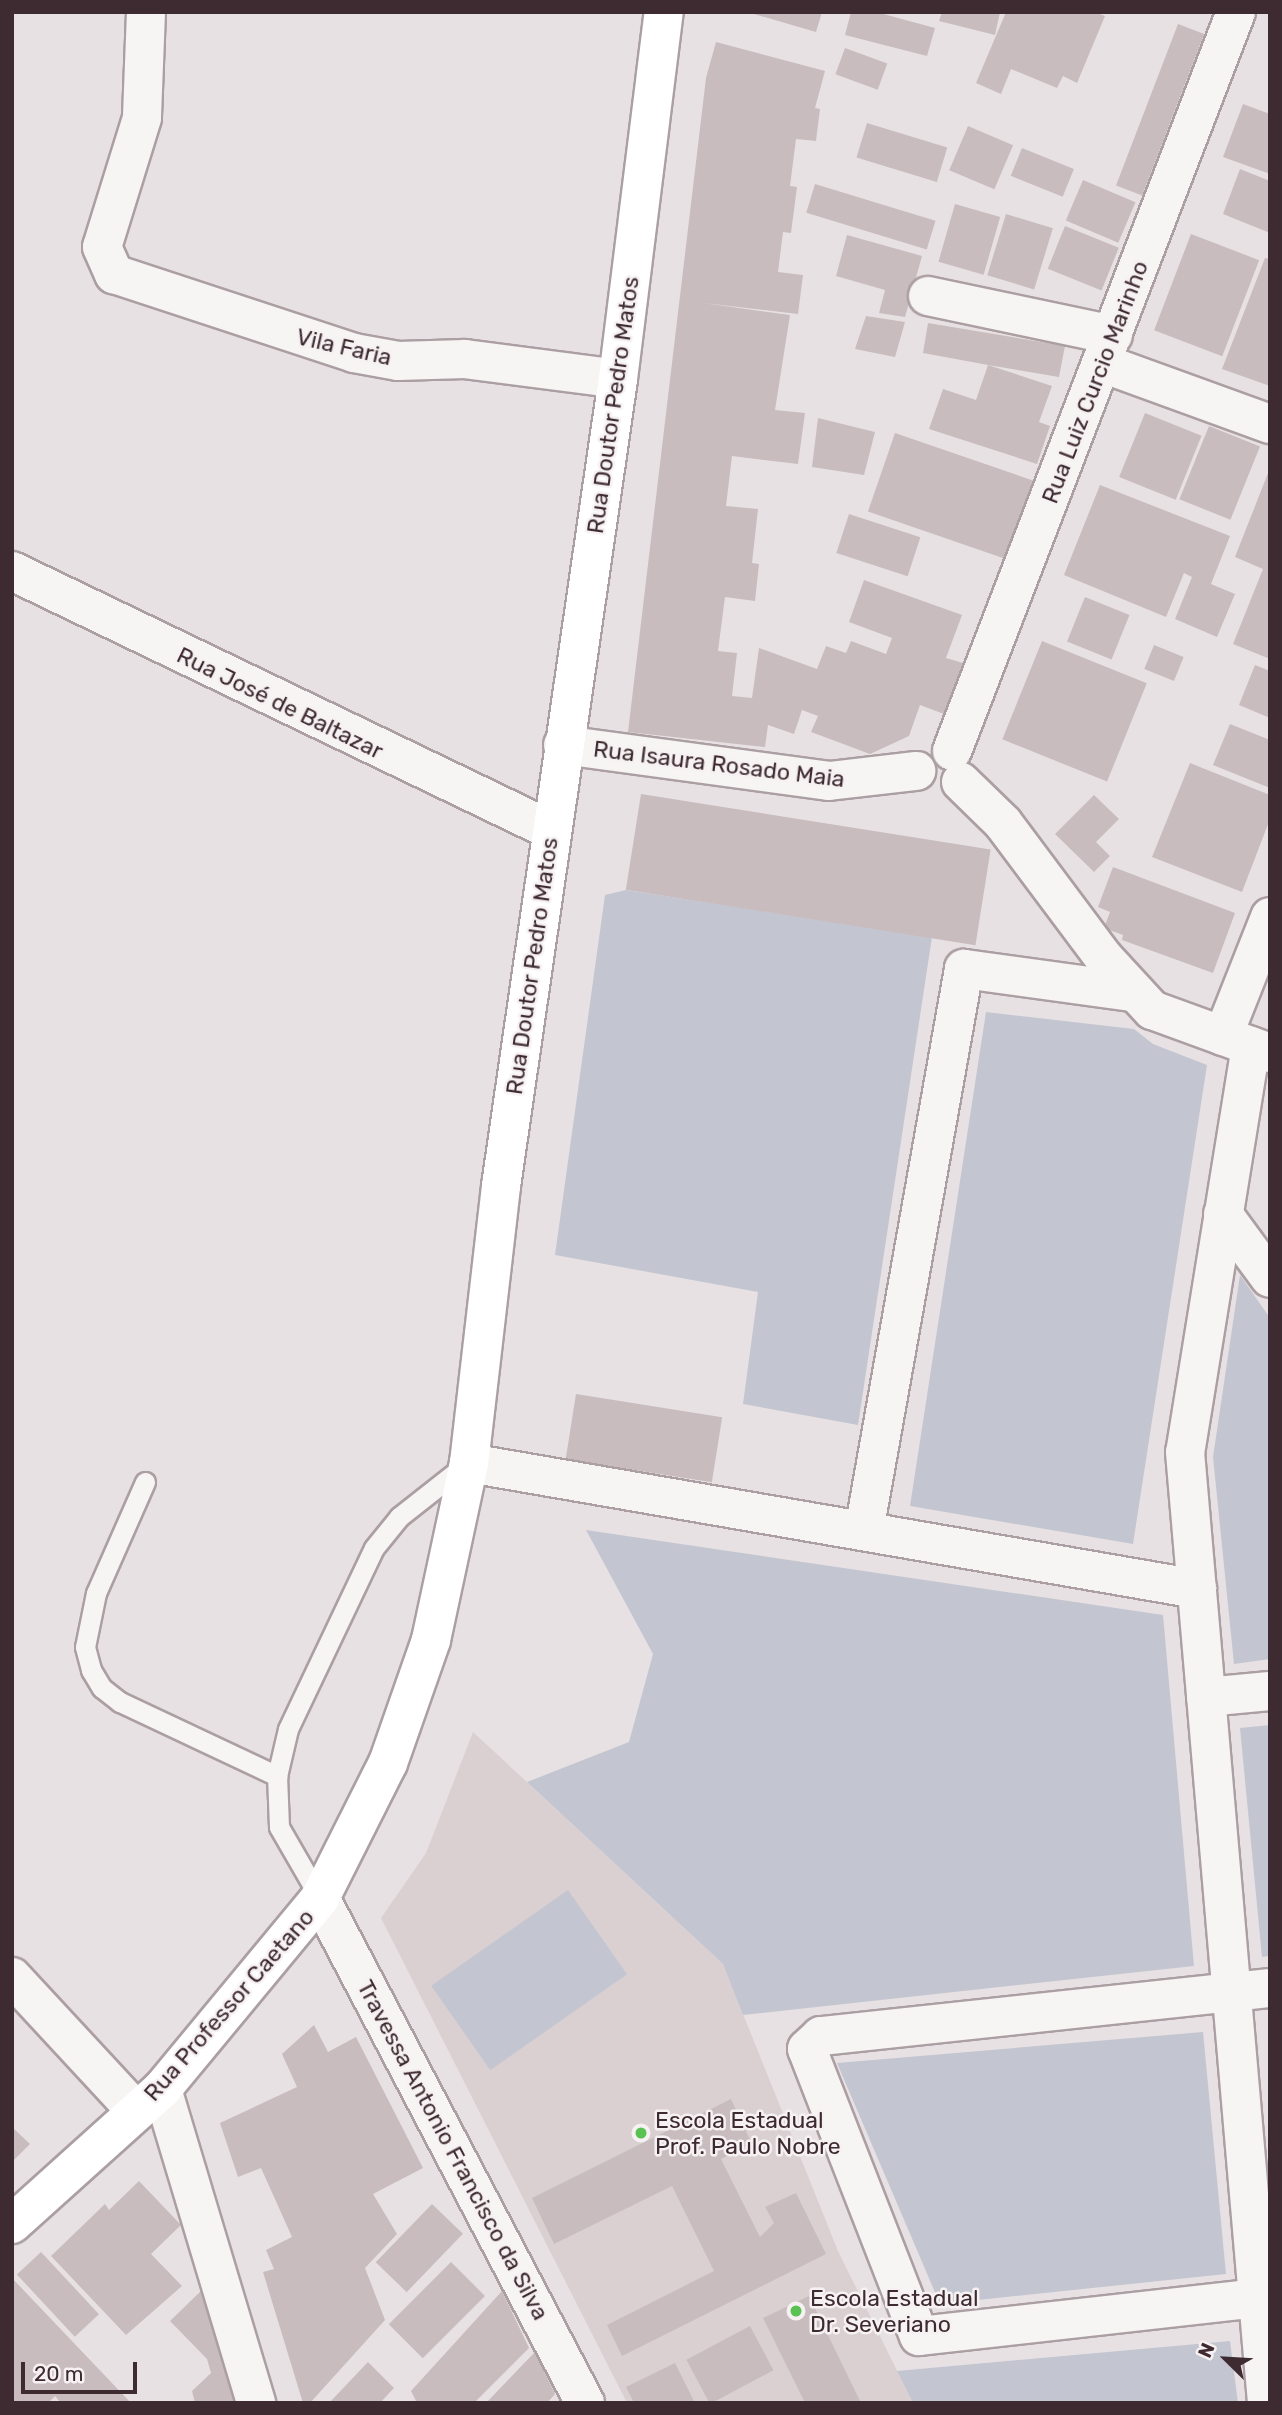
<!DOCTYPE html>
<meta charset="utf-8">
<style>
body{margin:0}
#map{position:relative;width:1282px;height:2415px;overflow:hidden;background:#e8e1e3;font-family:Rubik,sans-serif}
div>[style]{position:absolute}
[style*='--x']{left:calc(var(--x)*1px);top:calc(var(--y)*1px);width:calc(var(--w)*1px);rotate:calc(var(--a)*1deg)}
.built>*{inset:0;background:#dad0d2}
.green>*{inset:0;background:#c3c6d1;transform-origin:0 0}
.building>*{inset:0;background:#c8bcbf;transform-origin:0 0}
.roads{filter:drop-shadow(2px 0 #ab9fa3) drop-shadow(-2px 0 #ab9fa3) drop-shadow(0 2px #ab9fa3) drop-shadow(0 -2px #ab9fa3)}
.service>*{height:19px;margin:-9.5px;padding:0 9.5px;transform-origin:9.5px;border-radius:9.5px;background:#f7f4f4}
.minor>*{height:38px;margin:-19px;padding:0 19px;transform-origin:19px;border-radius:19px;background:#f7f4f4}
.secondary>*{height:38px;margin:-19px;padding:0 19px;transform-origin:19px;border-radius:19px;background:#fff}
.dots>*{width:19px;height:19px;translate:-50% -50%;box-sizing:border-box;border:4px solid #f6f1f2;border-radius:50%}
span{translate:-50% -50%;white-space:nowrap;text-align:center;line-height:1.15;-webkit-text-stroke:5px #f6f1f2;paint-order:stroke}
.street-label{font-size:23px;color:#3e2b31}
.poi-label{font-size:23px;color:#3e2b31}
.left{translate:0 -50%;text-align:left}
.frame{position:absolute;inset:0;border:14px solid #3e2b31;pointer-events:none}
.north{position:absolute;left:1191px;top:2324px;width:70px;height:70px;-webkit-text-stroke:5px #f6f1f2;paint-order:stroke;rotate:294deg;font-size:19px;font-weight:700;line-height:28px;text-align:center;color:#3e2b31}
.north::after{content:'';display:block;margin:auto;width:24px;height:32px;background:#3e2b31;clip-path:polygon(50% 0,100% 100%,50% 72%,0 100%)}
.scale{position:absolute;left:21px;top:2362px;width:116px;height:32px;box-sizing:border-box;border:4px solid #3e2b31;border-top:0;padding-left:9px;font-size:21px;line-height:24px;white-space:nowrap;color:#3e2b31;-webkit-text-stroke:5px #f6f1f2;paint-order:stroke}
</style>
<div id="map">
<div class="built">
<div style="clip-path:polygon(473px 1732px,723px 1964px,838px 2251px,913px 2403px,627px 2403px,381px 1918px,426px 1853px)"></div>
</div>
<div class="green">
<div style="clip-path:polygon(626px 890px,932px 937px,858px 1425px,743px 1404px,758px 1292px,555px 1255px,605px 895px)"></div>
<div style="clip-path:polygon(986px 1012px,1134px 1029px,1153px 1044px,1207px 1065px,1133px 1544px,910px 1506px)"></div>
<div style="clip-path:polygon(1240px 1275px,1270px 1318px,1270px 1659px,1234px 1664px,1213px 1457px)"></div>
<div style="clip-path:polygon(586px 1530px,1163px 1615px,1194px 1966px,743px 2015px,723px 1964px,527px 1782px,629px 1742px,653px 1654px)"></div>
<div style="clip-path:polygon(1270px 1725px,1270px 1956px,1262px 1957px,1240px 1728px)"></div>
<div style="left:568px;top:1890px;width:103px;height:167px;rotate:55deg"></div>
<div style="clip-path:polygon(1203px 2032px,1226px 2274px,940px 2304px,837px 2063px)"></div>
<div style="clip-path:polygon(1230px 2341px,1238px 2403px,913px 2403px,897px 2371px)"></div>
</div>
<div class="building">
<div style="clip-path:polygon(747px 12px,822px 12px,816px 32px)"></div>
<div style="clip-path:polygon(851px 12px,876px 12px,935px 28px,927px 56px,845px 35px)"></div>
<div style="clip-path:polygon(942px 12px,1000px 12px,995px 35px,939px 21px)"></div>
<div style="clip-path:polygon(1006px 12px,1095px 12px,1105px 16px,1077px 83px,1063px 76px,1057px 88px,1011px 69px,1001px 94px,976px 83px)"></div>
<div style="left:1178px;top:24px;width:28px;height:173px;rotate:21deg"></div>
<div style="clip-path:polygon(716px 42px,825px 71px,815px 108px,820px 109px,816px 141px,796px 139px,790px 186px,797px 187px,791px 233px,783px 232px,778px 272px,803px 275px,798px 314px,703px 303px,790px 315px,775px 410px,805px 413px,798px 464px,732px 456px,726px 506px,758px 509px,752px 563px,759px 564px,755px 601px,725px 597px,718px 651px,737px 653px,732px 696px,752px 698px,759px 648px,817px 669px,826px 646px,846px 653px,851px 641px,886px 654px,892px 638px,849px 622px,864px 580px,962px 615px,946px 658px,963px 663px,944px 714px,920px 705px,909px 736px,870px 754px,811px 732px,818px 716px,802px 710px,794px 734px,768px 725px,765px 747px,628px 732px,706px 78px)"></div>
<div style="left:845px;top:48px;width:45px;height:28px;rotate:20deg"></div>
<div style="clip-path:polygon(1243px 104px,1270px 114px,1270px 174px,1223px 157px)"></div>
<div style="left:867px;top:123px;width:84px;height:36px;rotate:17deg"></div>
<div style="left:968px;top:126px;width:49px;height:48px;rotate:23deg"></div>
<div style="left:1022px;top:148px;width:56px;height:30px;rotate:22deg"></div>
<div style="clip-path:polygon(1240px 169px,1270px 181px,1270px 233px,1223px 214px)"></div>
<div style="left:1083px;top:180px;width:57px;height:44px;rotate:23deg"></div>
<div style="left:815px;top:184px;width:126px;height:30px;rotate:17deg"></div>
<div style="left:955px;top:204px;width:47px;height:60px;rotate:16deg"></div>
<div style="left:1006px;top:214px;width:49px;height:64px;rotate:17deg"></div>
<div style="left:1065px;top:226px;width:58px;height:46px;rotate:22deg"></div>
<div style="left:1191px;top:234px;width:73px;height:103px;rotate:21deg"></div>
<div style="clip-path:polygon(847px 235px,922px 256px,905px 317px,879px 313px,885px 290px,836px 276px)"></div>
<div style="clip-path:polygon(1265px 258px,1270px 259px,1270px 386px,1222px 369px)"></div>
<div style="clip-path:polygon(866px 316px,905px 322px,895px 357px,855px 349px)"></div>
<div style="clip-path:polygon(928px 323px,1065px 346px,1059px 377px,988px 365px,1052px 386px,1039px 422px,1050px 426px,1037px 464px,929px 429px,943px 389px,976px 400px,988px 365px,923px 353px)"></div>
<div style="left:1145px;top:413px;width:61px;height:69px;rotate:22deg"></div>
<div style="clip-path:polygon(818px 418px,875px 432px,864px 475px,812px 467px)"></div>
<div style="left:1209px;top:426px;width:55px;height:79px;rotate:22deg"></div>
<div style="left:895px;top:433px;width:148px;height:83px;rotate:19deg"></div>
<div style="clip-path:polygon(1270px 468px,1270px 659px,1233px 644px,1263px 569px,1235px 557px)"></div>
<div style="clip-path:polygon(1100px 485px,1230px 536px,1211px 584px,1235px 594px,1217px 637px,1175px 619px,1192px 577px,1184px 573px,1166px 617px,1064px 575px)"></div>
<div style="left:849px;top:514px;width:75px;height:41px;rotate:18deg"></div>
<div style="left:1085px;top:597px;width:48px;height:48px;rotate:22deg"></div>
<div style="left:1042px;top:641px;width:113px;height:106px;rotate:22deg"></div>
<div style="left:1154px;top:645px;width:32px;height:26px;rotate:22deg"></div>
<div style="clip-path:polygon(1255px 665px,1270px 671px,1270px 718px,1239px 705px)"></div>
<div style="clip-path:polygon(1230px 724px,1270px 740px,1270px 788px,1213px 765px)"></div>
<div style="clip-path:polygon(1190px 763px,1270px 795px,1270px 819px,1242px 892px,1152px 857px)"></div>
<div style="left:641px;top:794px;width:354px;height:97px;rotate:9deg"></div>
<div style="clip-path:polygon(1094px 795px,1119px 819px,1096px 842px,1110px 856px,1094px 872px,1055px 834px)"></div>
<div style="clip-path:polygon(1113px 867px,1235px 913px,1213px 973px,1122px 940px,1123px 935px,1104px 928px,1110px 912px,1098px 907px)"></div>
<div style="left:576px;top:1394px;width:148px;height:66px;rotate:9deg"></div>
<div style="clip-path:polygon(314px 2025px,328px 2052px,356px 2037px,423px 2168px,373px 2194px,397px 2234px,365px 2268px,385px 2320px,310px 2403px,303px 2403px,263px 2272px,274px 2269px,266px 2250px,292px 2237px,261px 2168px,238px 2177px,220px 2123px,297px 2087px,282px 2054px)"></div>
<div style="clip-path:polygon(731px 2099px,752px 2144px,721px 2159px,760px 2237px,774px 2223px,765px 2207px,796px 2193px,826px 2254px,622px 2356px,607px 2325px,714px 2271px,672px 2186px,554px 2244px,532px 2198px)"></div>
<div style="clip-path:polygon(12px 2127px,30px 2144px,12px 2162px)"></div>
<div style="clip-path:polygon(139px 2181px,181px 2225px,151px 2254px,182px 2286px,126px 2335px,51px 2256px,105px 2204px,109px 2210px)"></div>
<div style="left:432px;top:2204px;width:43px;height:81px;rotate:44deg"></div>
<div style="left:41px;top:2252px;width:85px;height:33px;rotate:47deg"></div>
<div style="left:451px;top:2262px;width:48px;height:88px;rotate:45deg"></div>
<div style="clip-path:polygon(12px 2278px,131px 2403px,61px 2403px,55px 2396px,48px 2403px,12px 2403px)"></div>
<div style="clip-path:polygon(205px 2287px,243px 2403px,195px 2403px,192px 2391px,211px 2373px,207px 2359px,170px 2321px)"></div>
<div style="clip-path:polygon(502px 2291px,529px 2348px,474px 2403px,417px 2403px,411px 2391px)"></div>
<div style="clip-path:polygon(809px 2296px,861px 2403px,805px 2403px,763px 2318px)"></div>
<div style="left:750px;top:2326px;width:50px;height:72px;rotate:62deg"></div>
<div style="clip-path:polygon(535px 2352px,555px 2394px,547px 2403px,486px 2403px)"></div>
<div style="clip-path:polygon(368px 2362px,394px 2388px,380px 2403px,329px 2403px)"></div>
<div style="clip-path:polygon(675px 2363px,695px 2403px,634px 2403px,626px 2387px)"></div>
</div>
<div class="roads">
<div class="service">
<div style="--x:145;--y:1482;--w:121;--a:113.8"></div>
<div style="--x:96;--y:1593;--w:55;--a:101.5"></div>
<div style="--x:85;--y:1647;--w:24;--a:75"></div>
<div style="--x:91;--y:1670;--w:21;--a:59"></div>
<div style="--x:102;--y:1688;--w:23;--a:38"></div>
<div style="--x:120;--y:1702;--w:174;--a:25.2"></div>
<div style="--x:320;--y:1898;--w:82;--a:-120"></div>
<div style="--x:279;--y:1827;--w:51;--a:-92.2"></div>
<div style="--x:277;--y:1776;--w:48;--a:-76.8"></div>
<div style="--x:288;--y:1729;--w:200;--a:-64.6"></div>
<div style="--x:374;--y:1548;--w:40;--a:-51"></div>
<div style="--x:399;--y:1517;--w:84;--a:-38.2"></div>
</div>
<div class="minor">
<div style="--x:146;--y:12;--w:106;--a:92.2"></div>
<div style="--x:142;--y:118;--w:135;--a:107.2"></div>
<div style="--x:102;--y:247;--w:30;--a:66"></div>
<div style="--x:114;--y:274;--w:253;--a:18.2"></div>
<div style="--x:354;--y:353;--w:45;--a:10.3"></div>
<div style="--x:398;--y:361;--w:67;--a:-1.7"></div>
<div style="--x:465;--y:359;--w:154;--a:7.4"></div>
<div style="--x:928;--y:296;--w:189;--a:11.9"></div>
<div style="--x:1102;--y:363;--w:179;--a:20"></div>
<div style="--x:12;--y:571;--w:598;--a:25.67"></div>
<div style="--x:563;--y:745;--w:268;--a:7.7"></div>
<div style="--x:829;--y:781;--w:88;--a:-6.6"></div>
<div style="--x:952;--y:751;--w:792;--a:-68.98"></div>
<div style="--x:961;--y:782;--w:59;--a:44.3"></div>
<div style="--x:1003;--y:823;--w:169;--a:53.2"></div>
<div style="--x:1104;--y:958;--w:71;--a:47.3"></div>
<div style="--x:1152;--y:1010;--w:126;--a:20"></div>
<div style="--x:1223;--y:1036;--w:128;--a:-68.4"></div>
<div style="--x:1251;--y:1046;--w:411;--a:99.2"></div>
<div style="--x:1185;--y:1452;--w:955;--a:85.07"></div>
<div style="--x:1223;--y:1214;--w:79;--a:53.7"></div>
<div style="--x:469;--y:1463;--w:739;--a:9.82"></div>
<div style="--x:864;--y:1531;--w:571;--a:-79.91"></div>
<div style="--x:964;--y:969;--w:170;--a:7.8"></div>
<div style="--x:1206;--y:1697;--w:64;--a:-5.4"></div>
<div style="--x:320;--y:1898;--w:570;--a:62.31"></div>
<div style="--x:12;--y:1977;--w:183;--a:47.2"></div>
<div style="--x:162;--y:2089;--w:328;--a:73.3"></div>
<div style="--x:1258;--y:2298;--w:341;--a:173.6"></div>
<div style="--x:919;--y:2336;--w:308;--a:-111.3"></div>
<div style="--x:807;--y:2049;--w:19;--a:-43"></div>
<div style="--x:821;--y:2036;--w:452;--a:-6.1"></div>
</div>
<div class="secondary">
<div style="--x:12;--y:2224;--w:202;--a:-42"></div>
<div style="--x:162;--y:2089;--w:248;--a:-50.4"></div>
<div style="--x:320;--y:1898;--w:151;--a:-63.3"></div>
<div style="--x:388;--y:1763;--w:130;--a:-70.7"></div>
<div style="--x:431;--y:1640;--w:181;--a:-77.9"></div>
<div style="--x:469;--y:1463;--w:279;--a:-83.4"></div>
<div style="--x:501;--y:1186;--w:815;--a:-81.75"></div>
<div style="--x:618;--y:379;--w:370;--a:-82.9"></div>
</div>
</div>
<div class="dots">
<div style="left:641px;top:2133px;background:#5ac153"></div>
<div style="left:796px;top:2311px;background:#5ac153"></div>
</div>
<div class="street-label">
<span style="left:344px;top:347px;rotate:13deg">Vila Faria</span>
<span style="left:1095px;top:382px;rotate:-69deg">Rua Luiz Curcio Marinho</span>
<span style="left:613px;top:405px;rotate:-82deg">Rua Doutor Pedro Matos</span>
<span style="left:280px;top:703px;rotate:26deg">Rua José de Baltazar</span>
<span style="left:719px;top:764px;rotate:7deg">Rua Isaura Rosado Maia</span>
<span style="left:532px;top:966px;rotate:-82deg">Rua Doutor Pedro Matos</span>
<span style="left:229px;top:2005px;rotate:-49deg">Rua Professor Caetano</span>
<span style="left:453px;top:2150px;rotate:62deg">Travessa Antonio Francisco da Silva</span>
</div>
<div class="poi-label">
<span class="left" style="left:655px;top:2133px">Escola Estadual<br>Prof. Paulo Nobre</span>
<span class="left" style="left:810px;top:2311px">Escola Estadual<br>Dr. Severiano</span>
</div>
<div class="frame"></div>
<div class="north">N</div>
<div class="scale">20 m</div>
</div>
